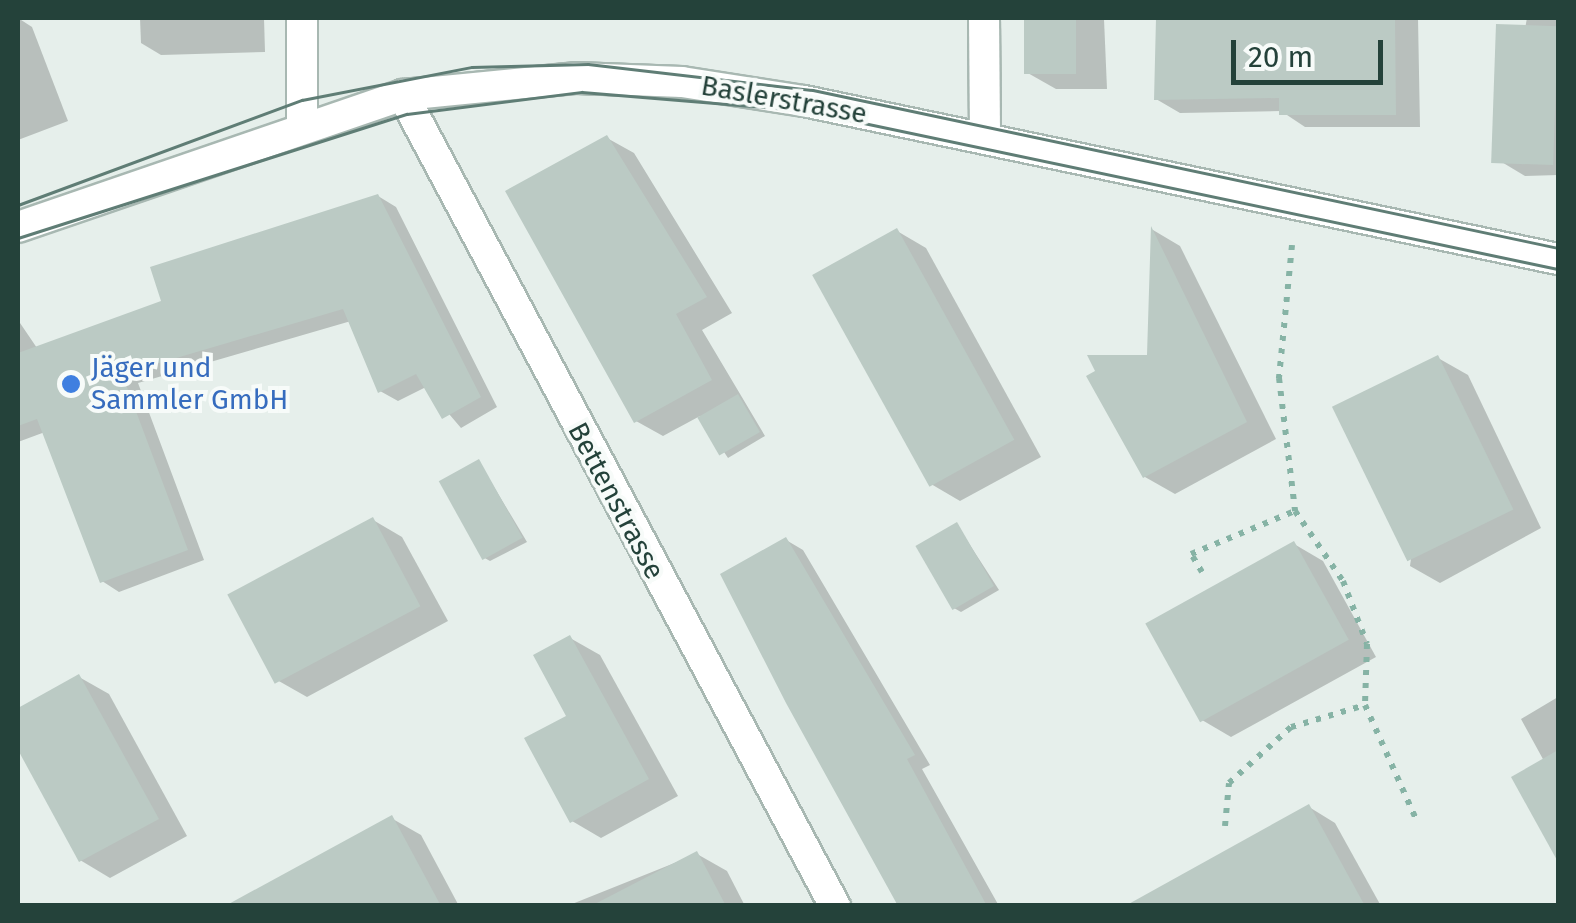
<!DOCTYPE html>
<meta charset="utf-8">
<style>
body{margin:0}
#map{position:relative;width:1576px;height:923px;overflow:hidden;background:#e6efeb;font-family:"Fira Sans",sans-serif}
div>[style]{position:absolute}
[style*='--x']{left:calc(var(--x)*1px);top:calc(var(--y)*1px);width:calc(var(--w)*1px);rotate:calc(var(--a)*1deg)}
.shadow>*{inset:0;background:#0003}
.building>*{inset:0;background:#bbcac4;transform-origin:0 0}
.path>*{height:6px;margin-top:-3px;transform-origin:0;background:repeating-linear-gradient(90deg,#86b3a5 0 5px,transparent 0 13px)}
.roads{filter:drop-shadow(2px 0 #a8b8b2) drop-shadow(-2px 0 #a8b8b2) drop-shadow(0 2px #a8b8b2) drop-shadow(0 -2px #a8b8b2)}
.street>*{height:30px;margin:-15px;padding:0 15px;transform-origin:15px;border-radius:15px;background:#fff}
.secondary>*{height:30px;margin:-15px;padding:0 15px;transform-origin:15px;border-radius:15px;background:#fff}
.tram>*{height:2.5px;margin:-1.25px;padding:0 1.25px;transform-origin:1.25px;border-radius:1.25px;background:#5f7d75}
.dots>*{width:28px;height:28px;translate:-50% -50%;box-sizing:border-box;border:5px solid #f7fbf9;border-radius:50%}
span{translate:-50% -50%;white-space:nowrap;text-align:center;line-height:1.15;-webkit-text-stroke:8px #f7fbf9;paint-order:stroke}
.street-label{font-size:28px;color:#24423a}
.shop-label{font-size:28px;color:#366cbe}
.left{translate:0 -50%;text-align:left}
.frame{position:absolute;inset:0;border:20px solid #24423a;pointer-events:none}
.scale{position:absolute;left:1231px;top:40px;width:152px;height:45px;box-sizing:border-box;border:5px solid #24423a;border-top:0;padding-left:12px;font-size:30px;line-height:35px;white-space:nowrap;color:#24423a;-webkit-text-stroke:8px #f7fbf9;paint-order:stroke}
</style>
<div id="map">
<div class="shadow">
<div style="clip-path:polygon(18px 18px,32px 27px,68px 121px,18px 140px)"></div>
<div style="clip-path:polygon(140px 18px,264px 18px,265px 52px,161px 55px,141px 43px)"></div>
<div style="clip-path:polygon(1026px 18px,1104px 19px,1107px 89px,1056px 89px,1026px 72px)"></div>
<div style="clip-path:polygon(1158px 18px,1418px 18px,1420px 127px,1305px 127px,1281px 111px,1180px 113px,1156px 99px)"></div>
<div style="clip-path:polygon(1527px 18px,1558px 18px,1558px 175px,1525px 176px,1500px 161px)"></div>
<div style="clip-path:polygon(607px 138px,634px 153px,732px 313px,702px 330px,765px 436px,728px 458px,700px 416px,663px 436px,636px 421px)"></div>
<div style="clip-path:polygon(378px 196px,396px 207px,497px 407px,461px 428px,426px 387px,398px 401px,380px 391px,351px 321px,138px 383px,204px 560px,119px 592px,102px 581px,45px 432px,18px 442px,18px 320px,37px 348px,164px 302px)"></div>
<div style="clip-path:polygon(1153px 230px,1180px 246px,1276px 439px,1175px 494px,1145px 477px)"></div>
<div style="clip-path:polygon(897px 231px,926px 248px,1041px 457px,960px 501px,931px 484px)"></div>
<div style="clip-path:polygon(1438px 358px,1468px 375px,1541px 528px,1440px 583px,1410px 566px)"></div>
<div style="clip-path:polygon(479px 462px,527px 542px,490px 561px,483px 557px)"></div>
<div style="clip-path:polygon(373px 520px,402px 537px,448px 621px,307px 697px,277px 680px)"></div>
<div style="clip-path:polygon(957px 525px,999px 590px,961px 612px,954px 608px)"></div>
<div style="clip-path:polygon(786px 540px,803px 550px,930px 765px,922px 769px,999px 906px,901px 906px)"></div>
<div style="clip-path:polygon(1294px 544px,1323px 561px,1376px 657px,1231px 737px,1202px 720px)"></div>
<div style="clip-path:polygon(570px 638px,600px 655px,678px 796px,601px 838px,572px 821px)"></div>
<div style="clip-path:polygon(79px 677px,109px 694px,187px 836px,110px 878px,80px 860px,18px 745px,18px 711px)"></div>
<div style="clip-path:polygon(1558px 697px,1558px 857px,1514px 778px,1544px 761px,1521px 719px)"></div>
<div style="clip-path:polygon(1309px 807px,1335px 823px,1381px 906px,1130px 906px)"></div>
<div style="clip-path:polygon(391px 818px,421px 835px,459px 906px,260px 906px)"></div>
<div style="clip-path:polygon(697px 854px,727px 871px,745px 906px,567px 906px)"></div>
</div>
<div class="building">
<div style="left:1024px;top:18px;width:52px;height:56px"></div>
<div style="clip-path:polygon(1156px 18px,1395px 18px,1396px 115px,1279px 115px,1279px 98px,1154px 100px)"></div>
<div style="left:1496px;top:24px;width:62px;height:139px;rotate:2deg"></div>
<div style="clip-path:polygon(607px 135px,707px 297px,676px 314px,712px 380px,634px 423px,505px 191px)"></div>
<div style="clip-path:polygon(378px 194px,481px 397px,442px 419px,416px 374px,378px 393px,343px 309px,122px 374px,188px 550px,100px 583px,37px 419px,18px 426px,18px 353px,161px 301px,150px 267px)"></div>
<div style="clip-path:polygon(1151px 226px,1247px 422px,1143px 478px,1086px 376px,1095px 371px,1087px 355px,1147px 355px)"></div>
<div style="left:897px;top:228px;width:242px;height:97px;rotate:61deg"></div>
<div style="left:1438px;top:355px;width:172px;height:118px;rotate:64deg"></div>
<div style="left:738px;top:394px;width:44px;height:47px;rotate:60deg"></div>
<div style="left:479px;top:459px;width:90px;height:46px;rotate:61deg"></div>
<div style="left:373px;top:517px;width:101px;height:165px;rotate:62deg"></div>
<div style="left:957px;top:522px;width:74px;height:48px;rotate:60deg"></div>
<div style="clip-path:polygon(786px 537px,915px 755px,907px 759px,987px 906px,898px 906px,786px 703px,720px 574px)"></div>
<div style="left:1294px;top:541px;width:113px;height:170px;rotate:61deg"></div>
<div style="clip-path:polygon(570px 635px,649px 779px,570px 823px,524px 738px,566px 716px,533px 655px)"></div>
<div style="clip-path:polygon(79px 674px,159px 819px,79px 862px,18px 750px,18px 708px)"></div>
<div style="clip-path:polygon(1558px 750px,1558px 862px,1511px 777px)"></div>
<div style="clip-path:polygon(1309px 804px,1365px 906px,1125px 906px)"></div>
<div style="clip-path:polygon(392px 815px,441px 906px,225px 906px)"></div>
<div style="clip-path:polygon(697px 851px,726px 906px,591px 906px)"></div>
</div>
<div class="path">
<div style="--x:1292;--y:245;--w:134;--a:95.6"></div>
<div style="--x:1279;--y:378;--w:134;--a:83.1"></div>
<div style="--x:1295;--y:511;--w:85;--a:55.6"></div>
<div style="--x:1343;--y:581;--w:67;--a:69.1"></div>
<div style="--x:1367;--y:644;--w:61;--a:91.9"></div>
<div style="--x:1365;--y:705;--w:125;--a:65.9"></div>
<div style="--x:1202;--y:572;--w:21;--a:-121"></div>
<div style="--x:1191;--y:554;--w:113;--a:-22.5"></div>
<div style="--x:1225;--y:826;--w:43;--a:-84.7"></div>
<div style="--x:1229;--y:783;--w:84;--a:-42.1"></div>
<div style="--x:1291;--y:727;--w:77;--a:-16.6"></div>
</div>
<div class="roads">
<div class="street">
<div style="--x:984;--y:18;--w:119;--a:89.5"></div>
<div style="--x:403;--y:95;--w:919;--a:61.96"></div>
<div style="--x:302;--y:126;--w:108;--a:-90"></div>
</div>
<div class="secondary">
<div style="--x:18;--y:227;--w:407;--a:-18.9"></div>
<div style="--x:403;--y:95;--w:175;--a:-5.6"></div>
<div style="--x:577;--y:78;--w:105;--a:2.2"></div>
<div style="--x:682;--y:82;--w:123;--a:8.9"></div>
<div style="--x:804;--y:101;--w:770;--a:11.84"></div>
</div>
</div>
<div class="tram">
<div style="--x:18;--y:205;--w:303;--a:-20.3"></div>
<div style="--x:302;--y:100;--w:173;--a:-11"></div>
<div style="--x:472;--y:67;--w:116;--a:-1.5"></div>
<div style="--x:588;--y:64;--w:226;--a:6.6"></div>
<div style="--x:813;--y:90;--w:762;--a:11.97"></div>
<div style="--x:18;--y:238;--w:408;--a:-17.7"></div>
<div style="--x:407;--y:114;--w:176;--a:-7.2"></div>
<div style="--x:582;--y:92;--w:221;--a:4.7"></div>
<div style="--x:802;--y:110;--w:773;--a:11.88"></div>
</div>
<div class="dots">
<div style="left:71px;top:384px;background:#3f7fe0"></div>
</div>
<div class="street-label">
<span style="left:784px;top:100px;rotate:10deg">Baslerstrasse</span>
<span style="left:616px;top:501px;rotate:62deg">Bettenstrasse</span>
</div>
<div class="shop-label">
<span class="left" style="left:91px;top:384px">Jäger und<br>Sammler GmbH</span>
</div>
<div class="frame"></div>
<div class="scale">20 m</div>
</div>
